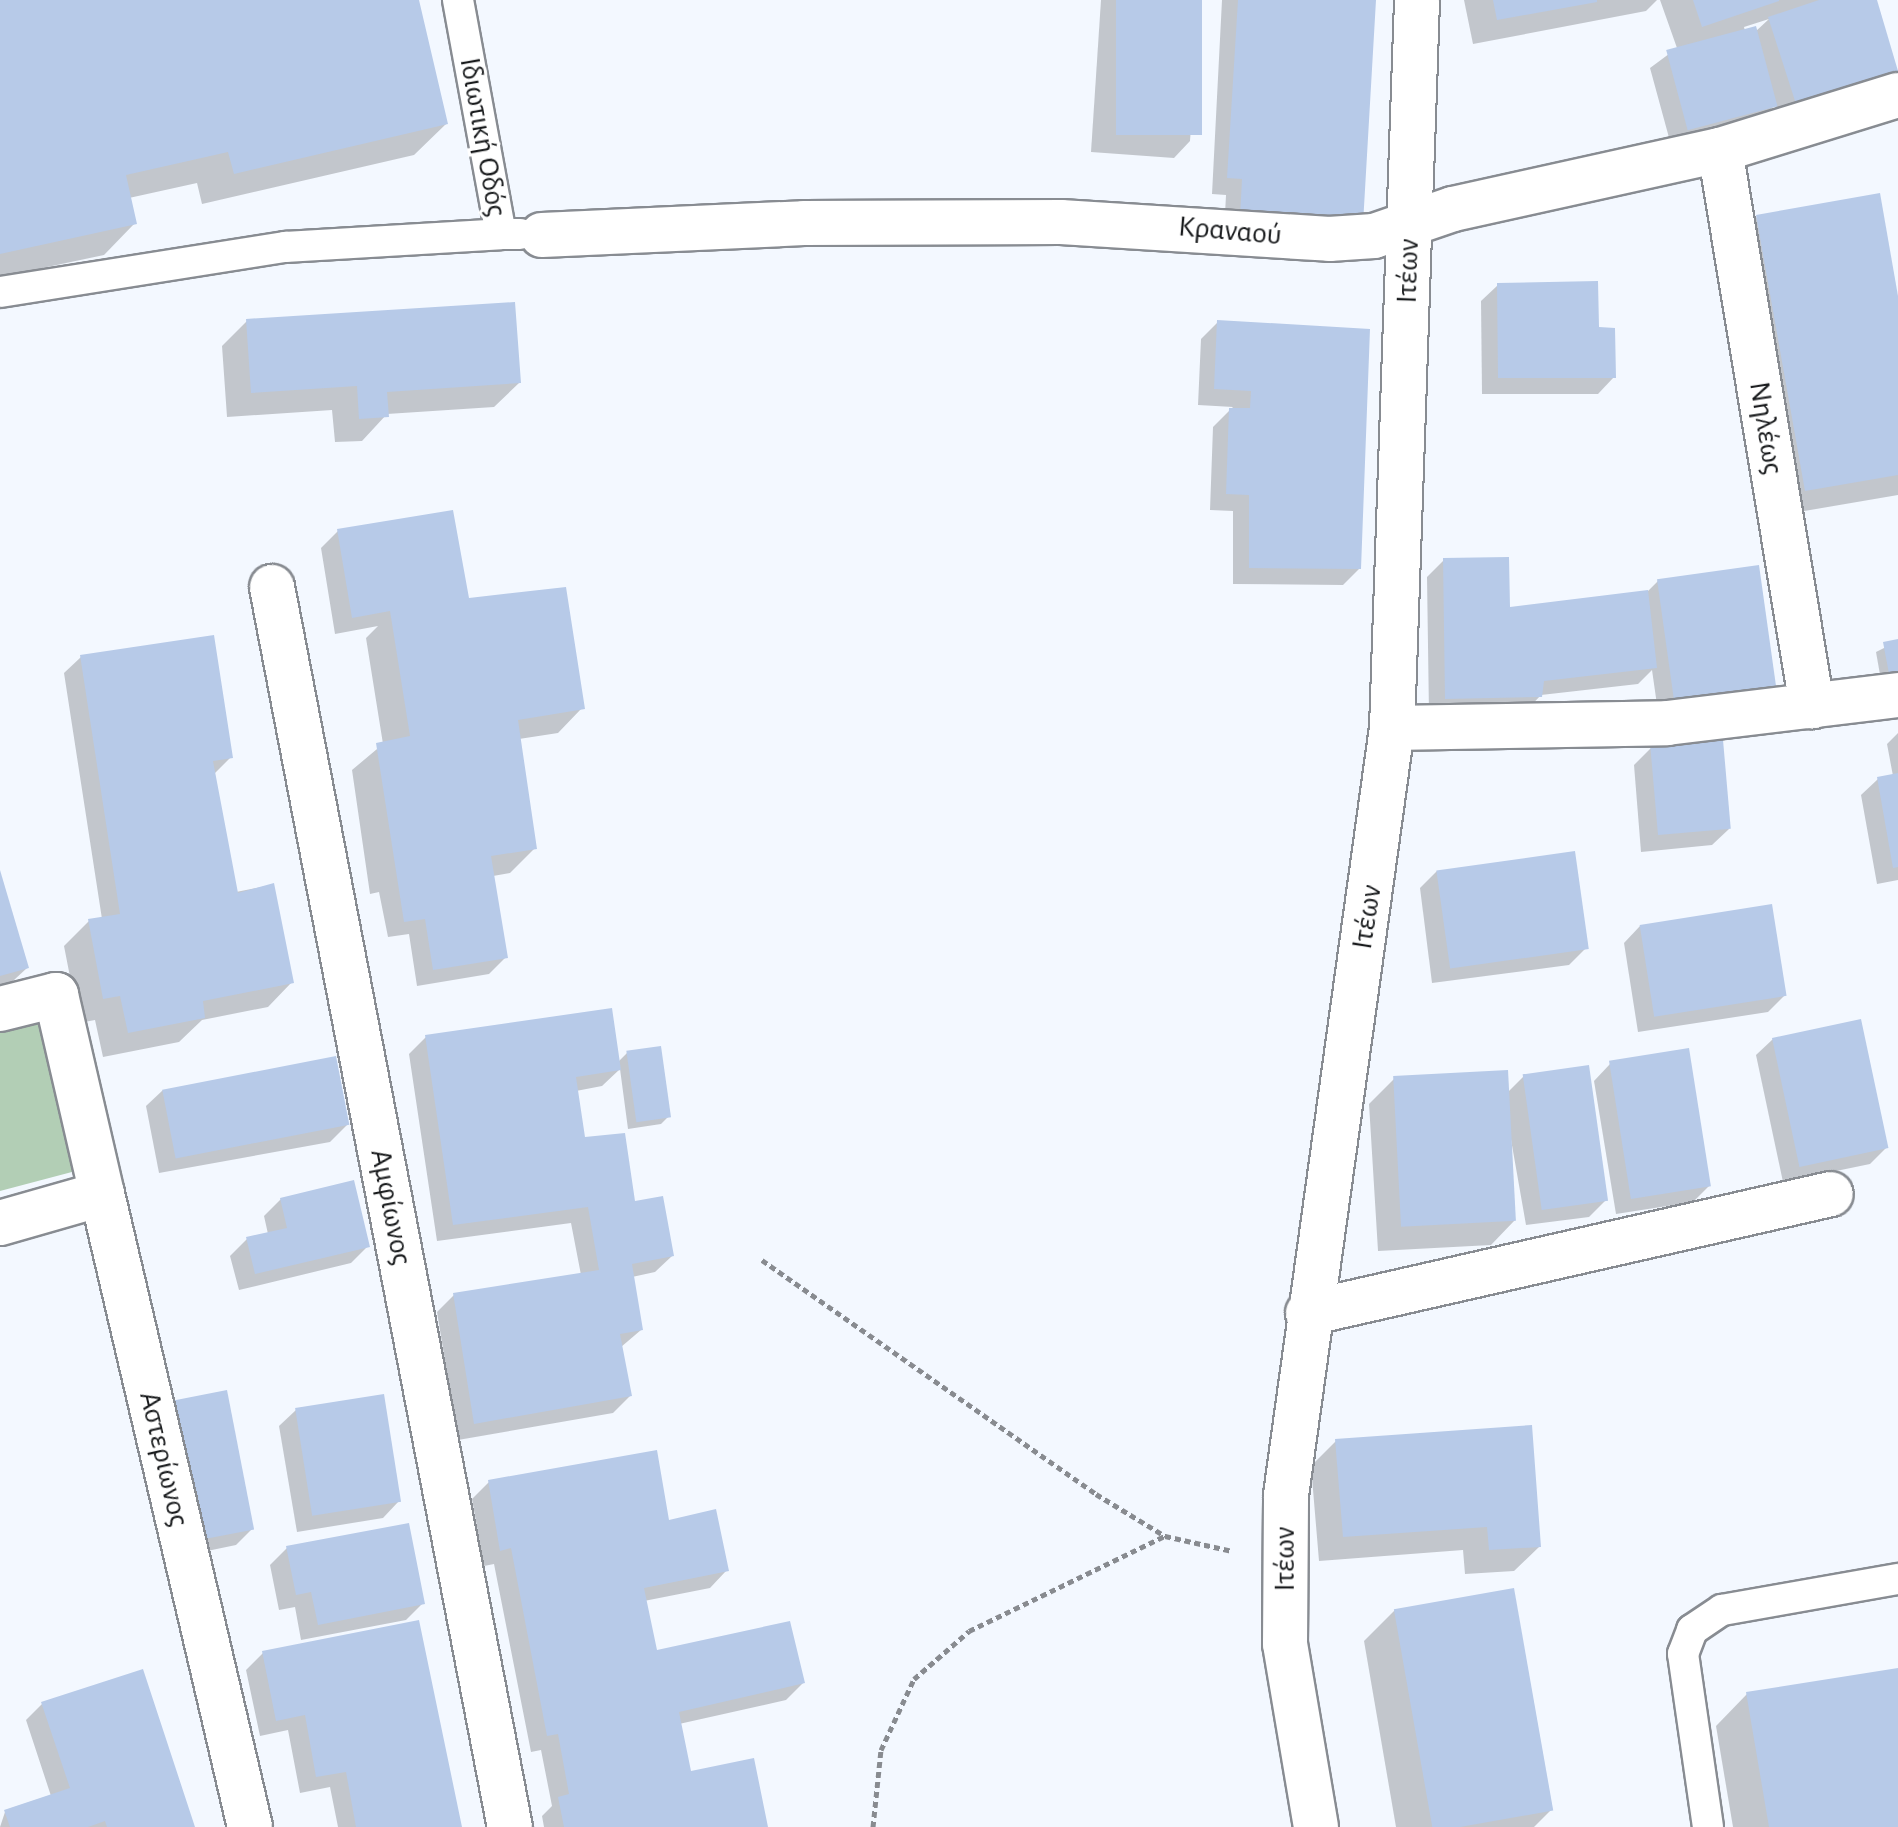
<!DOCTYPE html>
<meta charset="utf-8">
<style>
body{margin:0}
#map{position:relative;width:1898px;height:1827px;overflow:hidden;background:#f3f8ff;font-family:"Alegreya Sans",sans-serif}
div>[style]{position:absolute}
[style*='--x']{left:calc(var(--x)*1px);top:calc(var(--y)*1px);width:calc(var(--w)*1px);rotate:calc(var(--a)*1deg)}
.green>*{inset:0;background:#b2ceb5}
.shadow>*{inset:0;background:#0003}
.building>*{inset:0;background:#b7cae8;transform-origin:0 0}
.path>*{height:5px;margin-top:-2.5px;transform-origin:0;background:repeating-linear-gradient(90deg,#888b90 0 6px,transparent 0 10px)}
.roads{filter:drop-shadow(2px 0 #888c92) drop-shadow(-2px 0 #888c92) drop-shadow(0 2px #888c92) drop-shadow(0 -2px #888c92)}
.service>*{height:30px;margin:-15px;padding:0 15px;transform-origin:15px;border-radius:15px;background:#fff}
.minor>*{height:44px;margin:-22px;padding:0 22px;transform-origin:22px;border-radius:22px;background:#fff}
span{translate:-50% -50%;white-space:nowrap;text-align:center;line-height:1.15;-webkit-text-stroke:6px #fff;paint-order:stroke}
.street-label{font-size:30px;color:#181a1c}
</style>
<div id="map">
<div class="green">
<div style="clip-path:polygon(50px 1014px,87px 1168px,0 1191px,0 1026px)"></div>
</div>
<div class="shadow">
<div style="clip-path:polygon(0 0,417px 0,446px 124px,414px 155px,202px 204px,197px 183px,129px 198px,135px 223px,104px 255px,0 277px)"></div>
<div style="clip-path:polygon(1101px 0,1200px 0,1190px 141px,1174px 158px,1091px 152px)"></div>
<div style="clip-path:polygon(1222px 0,1374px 0,1361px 223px,1224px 233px,1226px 195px,1212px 194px)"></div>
<div style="clip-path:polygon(1464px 0,1657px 0,1646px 11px,1473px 44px)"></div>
<div style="clip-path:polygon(evenodd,1660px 0,1875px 0,1897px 70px,1881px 87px,1780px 119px,1775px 105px,1758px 122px,1671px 145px,1650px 68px,1677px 48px,1660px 0,1769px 19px,1755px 32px,1745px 31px,1744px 27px,1769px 19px)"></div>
<div style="clip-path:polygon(1757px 217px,1898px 308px,1898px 495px,1781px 515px,1740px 234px)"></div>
<div style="clip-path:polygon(1498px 285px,1597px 329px,1614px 377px,1598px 394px,1482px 394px,1481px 301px)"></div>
<div style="clip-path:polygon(247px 321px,519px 383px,494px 407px,387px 414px,362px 441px,335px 442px,332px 410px,227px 417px,222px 346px)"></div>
<div style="clip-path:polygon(1218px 322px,1359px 569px,1343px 585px,1233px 584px,1233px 511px,1210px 510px,1213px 427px,1233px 407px,1198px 405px,1201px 339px)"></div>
<div style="clip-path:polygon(338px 531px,466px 597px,582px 708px,558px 733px,519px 739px,535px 848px,510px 873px,493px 876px,506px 957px,489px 974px,417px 986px,409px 934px,388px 937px,379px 892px,370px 894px,352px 770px,383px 744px,366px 638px,378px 626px,335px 634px,321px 548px)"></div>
<div style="clip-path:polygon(1444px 560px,1508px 609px,1647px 592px,1658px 581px,1773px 688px,1659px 719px,1652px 670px,1638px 684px,1541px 695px,1524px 713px,1429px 715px,1427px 577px)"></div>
<div style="clip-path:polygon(1898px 641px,1898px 683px,1882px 686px,1876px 652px)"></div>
<div style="clip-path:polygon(81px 657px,230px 758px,214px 774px,236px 892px,272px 885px,292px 982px,268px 1007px,202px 1020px,179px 1042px,103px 1057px,95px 1020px,79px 1023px,64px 946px,89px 921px,102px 919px,64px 673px)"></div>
<div style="clip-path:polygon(1898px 733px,1898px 880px,1877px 884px,1861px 795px,1878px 779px,1893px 776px,1887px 744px)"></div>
<div style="clip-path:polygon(1651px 748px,1729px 829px,1712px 845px,1641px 852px,1634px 765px)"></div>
<div style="clip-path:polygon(1437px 871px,1586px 948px,1569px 965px,1432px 983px,1420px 888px)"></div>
<div style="clip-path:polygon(0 874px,27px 968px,0 993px)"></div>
<div style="clip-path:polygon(1640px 926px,1785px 995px,1768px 1012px,1638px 1032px,1624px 943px)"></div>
<div style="clip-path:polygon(426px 1037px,618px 1062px,627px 1053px,669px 1116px,661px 1124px,628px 1129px,620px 1069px,602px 1086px,576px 1091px,583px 1140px,672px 1256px,655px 1272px,632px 1277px,641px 1330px,621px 1347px,630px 1396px,613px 1413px,458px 1440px,437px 1312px,454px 1295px,581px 1275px,571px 1223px,437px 1241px,409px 1054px)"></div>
<div style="clip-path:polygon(1773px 1039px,1887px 1147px,1870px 1164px,1783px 1182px,1756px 1055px)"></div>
<div style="clip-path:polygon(1610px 1064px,1710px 1185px,1693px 1202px,1616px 1214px,1594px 1081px)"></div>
<div style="clip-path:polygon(1524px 1076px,1606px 1200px,1589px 1217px,1526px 1225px,1510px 1134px,1515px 1220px,1491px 1245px,1378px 1251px,1369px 1104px,1394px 1079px,1507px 1093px)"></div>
<div style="clip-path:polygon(163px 1090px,347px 1125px,330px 1142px,159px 1173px,146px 1106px)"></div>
<div style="clip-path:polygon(281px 1199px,368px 1246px,351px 1263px,239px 1290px,230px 1256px,247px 1239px,268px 1234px,264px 1216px)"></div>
<div style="clip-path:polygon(296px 1410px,399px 1501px,383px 1518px,297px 1532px,279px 1426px)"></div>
<div style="clip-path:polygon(155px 1420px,253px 1528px,236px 1545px,183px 1556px)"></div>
<div style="clip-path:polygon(1336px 1441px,1539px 1547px,1514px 1571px,1465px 1574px,1463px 1550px,1319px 1561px,1311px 1466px)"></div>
<div style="clip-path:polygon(489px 1482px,667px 1523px,726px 1571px,710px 1588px,644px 1601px,655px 1653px,803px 1683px,786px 1700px,679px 1724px,689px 1774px,766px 1827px,544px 1827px,542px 1816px,552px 1806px,541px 1750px,531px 1752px,494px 1564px,484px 1566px,472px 1499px)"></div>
<div style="clip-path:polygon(287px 1548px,423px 1603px,406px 1620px,301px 1640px,295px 1607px,279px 1610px,270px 1565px)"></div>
<div style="clip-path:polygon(1395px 1610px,1550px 1811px,1534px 1827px,1396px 1827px,1364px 1641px)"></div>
<div style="clip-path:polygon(263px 1653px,458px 1827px,338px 1827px,330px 1787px,300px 1793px,288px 1730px,260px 1736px,246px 1670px)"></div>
<div style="clip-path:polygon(1898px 1670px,1898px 1827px,1733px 1827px,1716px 1726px,1747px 1694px)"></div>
<div style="clip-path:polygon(42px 1704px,191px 1827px,0 1827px,5px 1812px,51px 1796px,26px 1720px)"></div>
</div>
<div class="building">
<div style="clip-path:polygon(0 0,419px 0,448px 124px,234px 174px,228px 152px,126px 175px,137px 224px,0 254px)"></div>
<div style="left:1116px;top:0;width:86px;height:135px"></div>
<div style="clip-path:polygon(1238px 0,1376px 0,1363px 224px,1240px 217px,1242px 179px,1227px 178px)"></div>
<div style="clip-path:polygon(1493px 0,1597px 0,1597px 2px,1497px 20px)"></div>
<div style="clip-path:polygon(1693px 0,1779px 0,1779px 1px,1702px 27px)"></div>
<div style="clip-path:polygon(1819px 0,1877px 0,1898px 71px,1796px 104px,1768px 17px)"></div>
<div style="left:1756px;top:26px;width:83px;height:93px;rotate:75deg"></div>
<div style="clip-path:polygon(1880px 193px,1898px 296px,1898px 475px,1805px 491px,1756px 215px)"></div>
<div style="clip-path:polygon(1598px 281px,1599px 327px,1615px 328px,1616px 378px,1498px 378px,1497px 283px)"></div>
<div style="clip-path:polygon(515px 302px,521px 383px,387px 392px,389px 417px,359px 419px,357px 386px,251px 393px,246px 319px)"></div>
<div style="clip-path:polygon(1217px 320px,1370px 329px,1361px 569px,1249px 568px,1249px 495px,1226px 494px,1229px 408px,1250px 408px,1251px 391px,1214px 389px)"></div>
<div style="clip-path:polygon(453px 510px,469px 598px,566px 587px,585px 709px,518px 720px,537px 849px,491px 856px,508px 958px,433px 970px,425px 919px,404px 922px,376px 743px,410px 736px,390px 611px,352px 618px,337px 529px)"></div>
<div style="clip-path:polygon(1509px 557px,1510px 607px,1648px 590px,1657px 668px,1544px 681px,1542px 697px,1445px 699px,1443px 558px)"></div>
<div style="left:1759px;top:565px;width:125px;height:103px;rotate:82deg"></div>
<div style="clip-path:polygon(214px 635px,233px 758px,213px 761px,238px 893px,274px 883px,294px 983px,203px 1001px,205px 1018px,128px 1033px,120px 996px,103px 999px,88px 919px,120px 914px,80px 655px)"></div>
<div style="clip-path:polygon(1898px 639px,1898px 678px,1890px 679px,1883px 642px)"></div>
<div style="left:1723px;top:740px;width:89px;height:73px;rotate:85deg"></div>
<div style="clip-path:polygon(1898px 773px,1898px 867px,1893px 868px,1877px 777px)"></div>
<div style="left:1575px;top:851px;width:99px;height:140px;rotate:82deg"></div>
<div style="clip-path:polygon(0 870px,29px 968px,0 976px)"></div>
<div style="left:1772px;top:904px;width:93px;height:134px;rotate:81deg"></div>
<div style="clip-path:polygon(612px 1008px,621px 1070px,576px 1077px,585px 1137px,625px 1133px,635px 1201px,663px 1196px,674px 1256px,632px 1264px,643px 1330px,620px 1334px,632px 1396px,474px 1424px,453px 1293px,599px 1270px,588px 1207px,453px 1225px,425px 1035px)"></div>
<div style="left:1861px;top:1019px;width:132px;height:91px;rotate:78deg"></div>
<div style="left:661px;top:1046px;width:72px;height:35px;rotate:82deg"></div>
<div style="left:1689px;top:1048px;width:140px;height:81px;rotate:81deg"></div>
<div style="left:336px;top:1056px;width:70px;height:177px;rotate:79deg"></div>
<div style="left:1589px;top:1065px;width:137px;height:67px;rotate:82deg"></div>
<div style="left:1508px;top:1070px;width:151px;height:115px;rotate:87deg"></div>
<div style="clip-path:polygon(354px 1180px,370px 1247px,255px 1274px,246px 1237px,287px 1228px,280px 1198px)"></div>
<div style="left:227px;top:1390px;width:142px;height:57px;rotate:79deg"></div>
<div style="left:384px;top:1394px;width:109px;height:90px;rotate:81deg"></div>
<div style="clip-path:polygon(1532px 1425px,1541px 1547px,1489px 1550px,1487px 1527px,1343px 1537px,1335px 1439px)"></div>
<div style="clip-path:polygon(657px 1450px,669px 1520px,716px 1509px,729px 1571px,644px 1588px,657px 1650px,790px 1621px,805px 1683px,679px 1712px,691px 1771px,754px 1758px,768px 1827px,564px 1827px,558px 1797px,569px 1794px,558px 1734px,547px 1736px,511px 1548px,500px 1551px,488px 1480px)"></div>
<div style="clip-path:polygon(409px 1523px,425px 1604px,318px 1625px,311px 1592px,296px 1595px,286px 1546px)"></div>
<div style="left:1514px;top:1588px;width:226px;height:122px;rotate:80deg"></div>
<div style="clip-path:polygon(419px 1620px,462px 1827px,356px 1827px,346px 1772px,316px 1777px,305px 1715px,276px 1721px,262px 1651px)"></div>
<div style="clip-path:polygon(1898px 1668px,1898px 1827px,1769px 1827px,1746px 1692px)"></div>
<div style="clip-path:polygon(143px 1669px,195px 1827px,107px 1827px,105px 1821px,88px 1827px,10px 1827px,4px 1810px,70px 1788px,41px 1702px)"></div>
</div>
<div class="path">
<div style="--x:762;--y:1260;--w:408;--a:35"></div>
<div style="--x:1096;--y:1494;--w:81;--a:31.3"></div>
<div style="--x:1165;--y:1536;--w:69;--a:12.6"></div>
<div style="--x:873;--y:1827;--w:77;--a:-84.1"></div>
<div style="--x:881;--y:1750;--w:78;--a:-65.1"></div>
<div style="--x:914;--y:1679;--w:73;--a:-41.1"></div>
<div style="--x:969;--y:1631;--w:218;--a:-25.9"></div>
</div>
<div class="roads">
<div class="service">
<div style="--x:458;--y:0;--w:238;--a:79.6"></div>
<div style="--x:501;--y:234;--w:19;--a:0"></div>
<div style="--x:0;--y:292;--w:289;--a:-9"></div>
<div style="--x:285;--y:247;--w:216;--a:-3.4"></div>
<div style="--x:1708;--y:1827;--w:175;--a:-98.2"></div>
<div style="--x:1683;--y:1654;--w:26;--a:-69"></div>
<div style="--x:1692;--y:1630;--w:36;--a:-34"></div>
<div style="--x:1722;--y:1610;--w:179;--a:-10"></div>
</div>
<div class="minor">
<div style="--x:1720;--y:150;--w:564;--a:80.6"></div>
<div style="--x:542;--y:235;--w:262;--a:-2.6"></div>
<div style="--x:804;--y:223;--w:257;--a:-0.2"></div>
<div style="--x:1061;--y:222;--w:269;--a:3.6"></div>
<div style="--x:1329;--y:239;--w:45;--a:-3.8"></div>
<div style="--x:1374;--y:236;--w:83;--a:-18.9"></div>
<div style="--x:1453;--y:209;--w:273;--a:-12.5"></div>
<div style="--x:1720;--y:150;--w:186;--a:-17.2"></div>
<div style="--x:272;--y:587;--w:1263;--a:79.14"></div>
<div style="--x:1392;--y:728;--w:275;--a:-1"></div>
<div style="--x:1667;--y:723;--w:233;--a:-6.9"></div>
<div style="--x:0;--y:1009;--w:58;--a:-14"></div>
<div style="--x:56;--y:995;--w:204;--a:77"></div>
<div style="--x:0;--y:1223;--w:106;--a:-15.9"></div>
<div style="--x:102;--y:1194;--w:650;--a:76.84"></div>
<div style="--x:1308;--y:1313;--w:536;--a:-12.82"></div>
<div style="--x:1316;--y:1827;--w:186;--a:-99.6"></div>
<div style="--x:1285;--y:1644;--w:149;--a:-89.6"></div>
<div style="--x:1286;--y:1495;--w:774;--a:-82.13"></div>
<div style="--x:1392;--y:728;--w:728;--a:-88.03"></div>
</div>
</div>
<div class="street-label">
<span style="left:483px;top:137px;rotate:80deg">Ιδιωτική Οδός</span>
<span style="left:1230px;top:231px;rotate:5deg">Κραναού</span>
<span style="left:1408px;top:271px;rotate:-88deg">Ιτέων</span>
<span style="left:1766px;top:428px;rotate:81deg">Νηλέως</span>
<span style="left:1367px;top:917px;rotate:-81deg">Ιτέων</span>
<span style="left:391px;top:1207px;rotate:79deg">Αμφίωνος</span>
<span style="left:164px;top:1459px;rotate:77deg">Αστερίωνος</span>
<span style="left:1285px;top:1559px;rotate:-90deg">Ιτέων</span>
</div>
</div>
